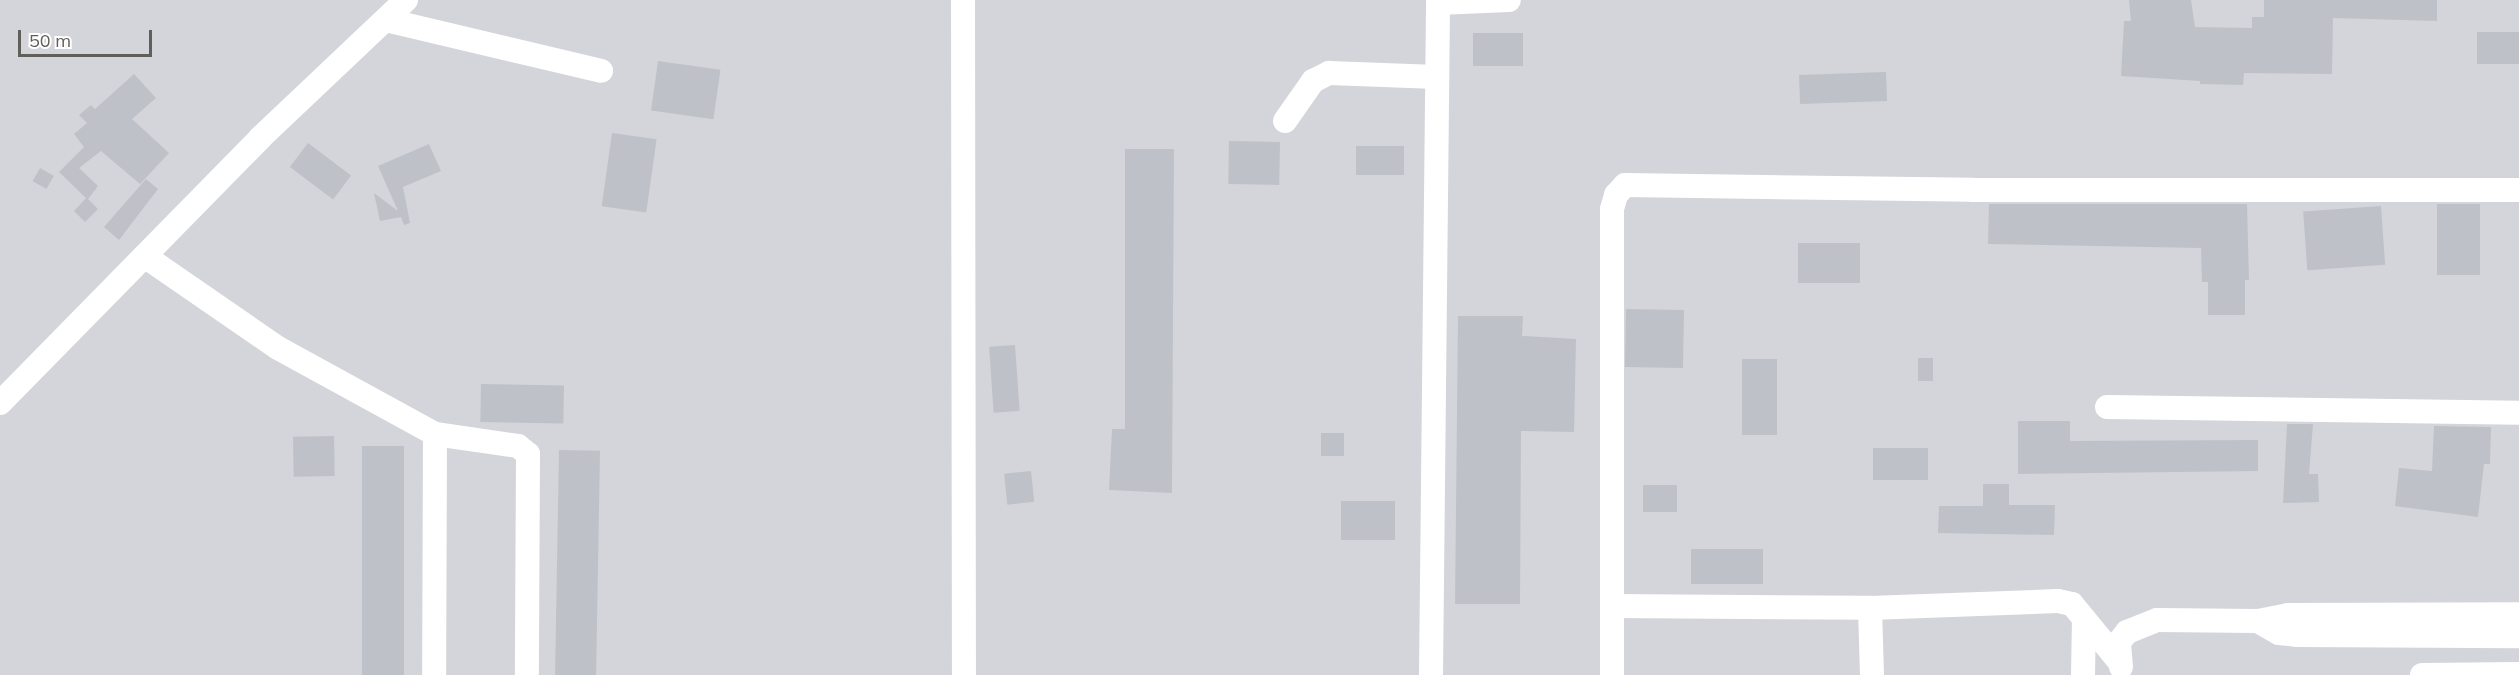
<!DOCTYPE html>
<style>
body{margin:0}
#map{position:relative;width:2519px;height:675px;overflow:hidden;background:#e2e3ec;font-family:Mulish,sans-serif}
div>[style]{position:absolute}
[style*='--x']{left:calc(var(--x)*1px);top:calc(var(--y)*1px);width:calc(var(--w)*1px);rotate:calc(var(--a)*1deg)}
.industrial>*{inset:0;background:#d4d5da;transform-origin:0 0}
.building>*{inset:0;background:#bec1c7;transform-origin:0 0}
.minor>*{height:24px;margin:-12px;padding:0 12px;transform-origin:12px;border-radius:12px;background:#fff}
span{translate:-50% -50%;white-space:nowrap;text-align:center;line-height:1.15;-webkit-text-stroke:4.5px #fff;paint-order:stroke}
.scale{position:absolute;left:18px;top:30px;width:134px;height:27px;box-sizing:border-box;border:3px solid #615f5a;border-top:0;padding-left:8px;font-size:18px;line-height:21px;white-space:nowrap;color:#615f5a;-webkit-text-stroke:4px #fff;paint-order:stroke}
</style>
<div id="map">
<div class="industrial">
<div style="left:0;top:0;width:2519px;height:675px"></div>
</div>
<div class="building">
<div style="clip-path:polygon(2129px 0,2191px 0,2195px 27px,2252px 28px,2252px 17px,2264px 17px,2264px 0,2437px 0,2437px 21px,2333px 18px,2332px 74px,2244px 73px,2243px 85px,2200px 84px,2200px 81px,2121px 76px,2124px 21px,2131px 21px)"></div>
<div style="left:2519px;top:32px;width:32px;height:42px;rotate:90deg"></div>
<div style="left:1473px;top:33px;width:50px;height:33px"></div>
<div style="left:658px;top:61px;width:63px;height:50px;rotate:8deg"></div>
<div style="left:1886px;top:72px;width:29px;height:87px;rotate:88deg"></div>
<div style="clip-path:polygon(134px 74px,156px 98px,132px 119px,169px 153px,140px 184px,101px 151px,79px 168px,98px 186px,88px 199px,98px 209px,85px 222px,74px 211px,86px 198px,59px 172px,84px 147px,74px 134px,87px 123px,79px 115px,91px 105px,95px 109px)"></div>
<div style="left:612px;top:133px;width:45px;height:74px;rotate:8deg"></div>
<div style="left:1229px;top:141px;width:51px;height:43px;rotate:1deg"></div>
<div style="left:308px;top:143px;width:54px;height:30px;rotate:37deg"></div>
<div style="clip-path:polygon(429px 144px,441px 171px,403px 187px,410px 223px,404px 225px,401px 217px,380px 221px,374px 193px,398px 211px,378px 166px)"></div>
<div style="left:1356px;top:146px;width:48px;height:29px"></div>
<div style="clip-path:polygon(1125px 149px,1174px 149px,1172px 493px,1109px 490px,1112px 429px,1125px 429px)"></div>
<div style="left:40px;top:168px;width:16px;height:15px;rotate:30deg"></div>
<div style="clip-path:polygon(146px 179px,158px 189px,119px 240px,104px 227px)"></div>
<div style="clip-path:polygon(1989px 204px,2247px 204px,2249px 280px,2245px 280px,2245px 315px,2208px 315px,2208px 282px,2202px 282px,2201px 248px,1988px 244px)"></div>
<div style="left:2437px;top:204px;width:43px;height:71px"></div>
<div style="left:2381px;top:206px;width:59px;height:78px;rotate:86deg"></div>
<div style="left:1860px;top:243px;width:40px;height:62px;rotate:90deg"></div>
<div style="left:1626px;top:309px;width:58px;height:58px;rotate:1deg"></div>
<div style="clip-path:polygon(1458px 316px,1523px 316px,1522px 336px,1576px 339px,1574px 432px,1521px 431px,1520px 604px,1455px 604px)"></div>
<div style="left:1015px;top:345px;width:66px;height:26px;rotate:86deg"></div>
<div style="left:1918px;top:358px;width:15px;height:23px"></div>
<div style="left:1742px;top:359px;width:35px;height:76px"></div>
<div style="left:481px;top:384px;width:83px;height:38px;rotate:1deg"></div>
<div style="clip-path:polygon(2018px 421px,2070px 421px,2070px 441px,2258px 440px,2258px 471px,2018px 474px)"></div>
<div style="clip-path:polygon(2287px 424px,2313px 424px,2309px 474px,2318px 474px,2319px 502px,2283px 503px)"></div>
<div style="clip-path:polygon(2434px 426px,2491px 427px,2490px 464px,2484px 464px,2478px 517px,2395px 506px,2399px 468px,2432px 471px)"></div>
<div style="left:1321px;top:433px;width:23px;height:23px"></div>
<div style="left:334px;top:436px;width:40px;height:41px;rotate:89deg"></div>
<div style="left:362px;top:446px;width:42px;height:229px"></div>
<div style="left:1873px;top:448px;width:55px;height:32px"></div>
<div style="left:559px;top:450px;width:41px;height:225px;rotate:1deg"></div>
<div style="left:1031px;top:471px;width:31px;height:27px;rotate:84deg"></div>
<div style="clip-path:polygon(1983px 484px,2009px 484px,2009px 505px,2055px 505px,2054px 535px,1938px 533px,1939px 506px,1983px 506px)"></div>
<div style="left:1643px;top:485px;width:34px;height:27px"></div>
<div style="left:1341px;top:501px;width:54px;height:39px"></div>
<div style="left:1691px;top:549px;width:72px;height:35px"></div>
</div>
<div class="minor">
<div style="--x:963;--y:0;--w:675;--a:89.92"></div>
<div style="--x:386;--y:20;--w:221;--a:13.3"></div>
<div style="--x:1285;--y:121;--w:49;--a:-55"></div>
<div style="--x:1313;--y:81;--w:18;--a:-27"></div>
<div style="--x:1329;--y:73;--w:108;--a:2.1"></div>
<div style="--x:146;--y:257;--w:160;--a:34.6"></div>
<div style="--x:278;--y:348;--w:179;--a:28.7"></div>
<div style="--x:435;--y:434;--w:241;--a:90.2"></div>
<div style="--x:0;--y:403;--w:371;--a:-45.5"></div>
<div style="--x:260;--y:138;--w:201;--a:-43.4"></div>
<div style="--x:2107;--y:407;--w:412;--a:0.8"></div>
<div style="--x:435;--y:434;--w:84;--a:8.2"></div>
<div style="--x:518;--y:446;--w:13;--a:39"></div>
<div style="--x:528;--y:454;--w:221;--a:90.3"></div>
<div style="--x:1613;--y:606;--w:257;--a:0.4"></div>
<div style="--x:1870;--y:608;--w:188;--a:-2.1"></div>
<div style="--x:2058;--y:601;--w:14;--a:12"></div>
<div style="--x:2072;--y:604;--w:72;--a:50.6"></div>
<div style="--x:1870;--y:608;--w:67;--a:88.3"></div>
<div style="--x:2258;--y:621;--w:24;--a:30"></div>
<div style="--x:2279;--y:633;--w:19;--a:6"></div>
<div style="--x:2298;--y:635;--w:221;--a:0.3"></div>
<div style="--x:2121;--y:667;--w:25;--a:-95"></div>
<div style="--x:2119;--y:642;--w:13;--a:-51"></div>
<div style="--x:2127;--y:632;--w:32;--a:-22"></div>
<div style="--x:2157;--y:620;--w:101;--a:0.6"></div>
<div style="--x:2258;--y:621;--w:31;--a:-11"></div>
<div style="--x:2288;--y:615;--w:231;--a:-0.2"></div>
<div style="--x:1431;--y:675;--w:672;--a:-89.4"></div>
<div style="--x:1438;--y:3;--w:71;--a:-2.4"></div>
<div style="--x:1612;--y:675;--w:466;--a:-90"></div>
<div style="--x:1612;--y:209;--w:15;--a:-74"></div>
<div style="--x:1616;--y:195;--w:13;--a:-48"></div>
<div style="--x:1625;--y:185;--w:348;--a:0.8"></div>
<div style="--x:1973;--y:190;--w:546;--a:0"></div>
<div style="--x:2083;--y:675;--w:56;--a:-89"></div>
<div style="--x:2422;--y:675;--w:97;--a:-0.6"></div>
</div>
<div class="scale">50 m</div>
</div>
